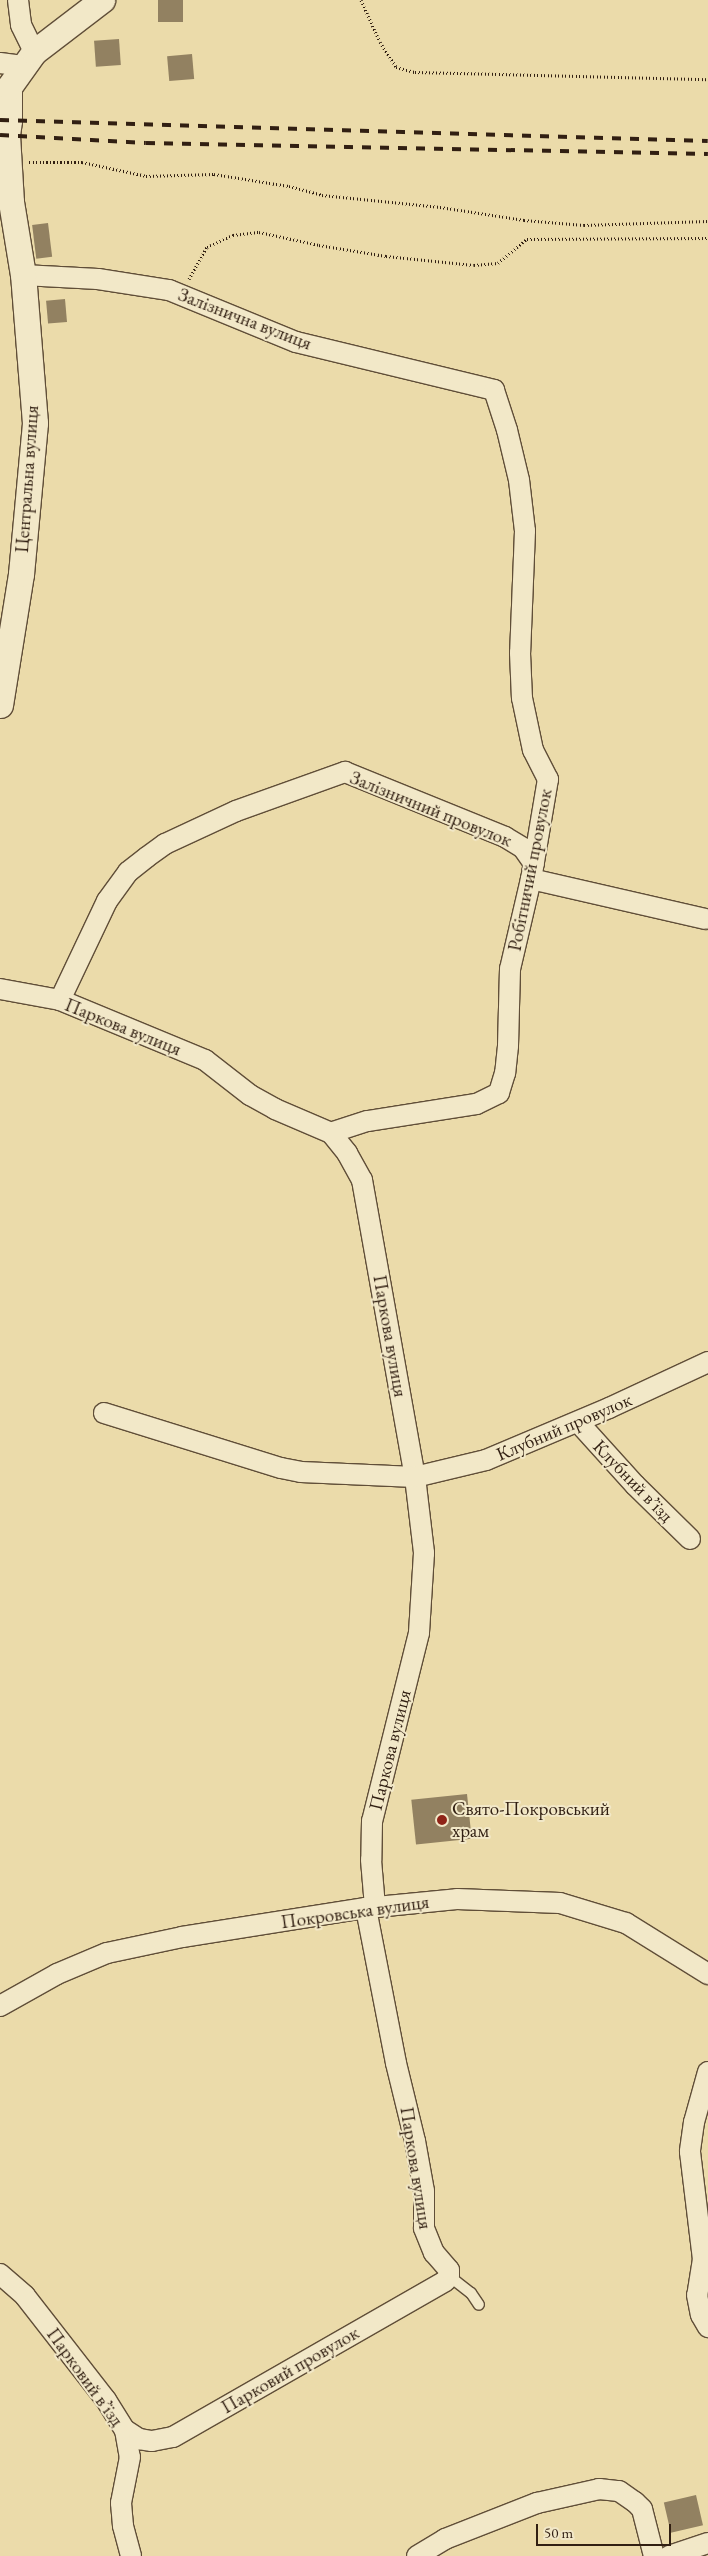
<!DOCTYPE html>
<meta charset="utf-8">
<style>
body{margin:0}
#map{position:relative;width:708px;height:2556px;overflow:hidden;background:#ebdbaa;font-family:"EB Garamond",serif}
div>[style]{position:absolute}
[style*='--x']{left:calc(var(--x)*1px);top:calc(var(--y)*1px);width:calc(var(--w)*1px);rotate:calc(var(--a)*1deg)}
.building>*{inset:0;background:#928161;transform-origin:0 0}
.path>*{height:3px;margin-top:-1.5px;transform-origin:0;background:repeating-linear-gradient(90deg,#311f12 0 1px,transparent 0 3.5px)}
.roads{filter:drop-shadow(1px 0 #604e38) drop-shadow(-1px 0 #604e38) drop-shadow(0 1px #604e38) drop-shadow(0 -1px #604e38)}
.service>*{height:10px;margin:-5px;padding:0 5px;transform-origin:5px;border-radius:5px;background:#f2e8c8}
.minor>*{height:20px;margin:-10px;padding:0 10px;transform-origin:10px;border-radius:10px;background:#f2e8c8}
.tertiary>*{height:25px;margin:-12.5px;padding:0 12.5px;transform-origin:12.5px;border-radius:12.5px;background:#f2e8c8}
.rail>*{height:4px;margin-top:-2px;transform-origin:0;background:repeating-linear-gradient(90deg,#311f12 0 9px,transparent 0 18px)}
.dots>*{width:14px;height:14px;translate:-50% -50%;box-sizing:border-box;border:2px solid #f2e8c8;border-radius:50%}
span{translate:-50% -50%;white-space:nowrap;text-align:center;line-height:1.15;-webkit-text-stroke:4px #f2e8c8;paint-order:stroke}
.street-label{font-size:19px;color:#311f12}
.poi-label{font-size:19px;color:#311f12}
.left{translate:0 -50%;text-align:left}
.scale{position:absolute;left:536px;top:2524px;width:135px;height:22px;box-sizing:border-box;border:2px solid #311f12;border-top:0;padding-left:6px;font-size:15px;line-height:18px;white-space:nowrap;color:#311f12;-webkit-text-stroke:4px #f2e8c8;paint-order:stroke}
</style>
<div id="map">
<div class="building">
<div style="left:158px;top:0;width:25px;height:22px"></div>
<div style="left:119px;top:39px;width:26px;height:25px;rotate:86deg"></div>
<div style="left:192px;top:54px;width:25px;height:25px;rotate:85deg"></div>
<div style="left:48px;top:223px;width:34px;height:16px;rotate:83deg"></div>
<div style="left:65px;top:299px;width:23px;height:19px;rotate:85deg"></div>
<div style="left:467px;top:1794px;width:45px;height:56px;rotate:84deg"></div>
<div style="left:696px;top:2495px;width:31px;height:33px;rotate:77deg"></div>
</div>
<div class="path">
<div style="--x:361;--y:0;--w:46;--a:65.7"></div>
<div style="--x:380;--y:42;--w:30;--a:57"></div>
<div style="--x:396;--y:67;--w:20;--a:15"></div>
<div style="--x:415;--y:72;--w:293;--a:1.4"></div>
<div style="--x:29;--y:162;--w:53;--a:0"></div>
<div style="--x:82;--y:162;--w:66;--a:12.3"></div>
<div style="--x:146;--y:176;--w:68;--a:-1.7"></div>
<div style="--x:214;--y:174;--w:76;--a:9.1"></div>
<div style="--x:289;--y:186;--w:34;--a:15"></div>
<div style="--x:322;--y:195;--w:119;--a:5.8"></div>
<div style="--x:440;--y:207;--w:85;--a:8.8"></div>
<div style="--x:524;--y:220;--w:60;--a:4.8"></div>
<div style="--x:584;--y:225;--w:124;--a:-1.8"></div>
<div style="--x:189;--y:279;--w:37;--a:-61"></div>
<div style="--x:207;--y:247;--w:29;--a:-25"></div>
<div style="--x:233;--y:235;--w:26;--a:-7"></div>
<div style="--x:259;--y:232;--w:61;--a:12.2"></div>
<div style="--x:319;--y:245;--w:68;--a:9.3"></div>
<div style="--x:386;--y:256;--w:88;--a:5.8"></div>
<div style="--x:474;--y:265;--w:24;--a:-5"></div>
<div style="--x:498;--y:263;--w:38;--a:-40"></div>
<div style="--x:527;--y:239;--w:181;--a:-0.3"></div>
</div>
<div class="roads">
<div class="service">
<div style="--x:449;--y:2276;--w:28;--a:38"></div>
<div style="--x:471;--y:2293;--w:14;--a:56"></div>
</div>
<div class="minor">
<div style="--x:18;--y:0;--w:25;--a:83"></div>
<div style="--x:21;--y:25;--w:30;--a:64"></div>
<div style="--x:0;--y:63;--w:23;--a:7"></div>
<div style="--x:23;--y:275;--w:75;--a:3.1"></div>
<div style="--x:98;--y:279;--w:72;--a:8.8"></div>
<div style="--x:169;--y:290;--w:137;--a:22.3"></div>
<div style="--x:296;--y:342;--w:204;--a:13.6"></div>
<div style="--x:494;--y:390;--w:42;--a:72"></div>
<div style="--x:507;--y:430;--w:51;--a:76.5"></div>
<div style="--x:519;--y:480;--w:51;--a:83.3"></div>
<div style="--x:525;--y:531;--w:122;--a:92.3"></div>
<div style="--x:520;--y:653;--w:45;--a:87.5"></div>
<div style="--x:522;--y:698;--w:53;--a:78.1"></div>
<div style="--x:533;--y:750;--w:33;--a:63"></div>
<div style="--x:548;--y:779;--w:101;--a:99.6"></div>
<div style="--x:531;--y:879;--w:92;--a:103.1"></div>
<div style="--x:510;--y:969;--w:77;--a:91.5"></div>
<div style="--x:508;--y:1046;--w:27;--a:96"></div>
<div style="--x:505;--y:1073;--w:21;--a:107"></div>
<div style="--x:499;--y:1093;--w:25;--a:154"></div>
<div style="--x:476;--y:1104;--w:110;--a:171.1"></div>
<div style="--x:367;--y:1121;--w:38;--a:162"></div>
<div style="--x:531;--y:879;--w:179;--a:12.9"></div>
<div style="--x:0;--y:989;--w:61;--a:10.4"></div>
<div style="--x:60;--y:1000;--w:157;--a:22.5"></div>
<div style="--x:205;--y:1060;--w:57;--a:37.9"></div>
<div style="--x:250;--y:1095;--w:29;--a:29"></div>
<div style="--x:275;--y:1109;--w:61;--a:23.2"></div>
<div style="--x:331;--y:1133;--w:26;--a:51"></div>
<div style="--x:347;--y:1153;--w:31;--a:61"></div>
<div style="--x:362;--y:1180;--w:302;--a:79.9"></div>
<div style="--x:415;--y:1477;--w:77;--a:83.2"></div>
<div style="--x:424;--y:1553;--w:80;--a:93.6"></div>
<div style="--x:419;--y:1633;--w:194;--a:104"></div>
<div style="--x:372;--y:1821;--w:39;--a:91"></div>
<div style="--x:371;--y:1860;--w:47;--a:85.1"></div>
<div style="--x:60;--y:1000;--w:110;--a:-64.6"></div>
<div style="--x:107;--y:901;--w:36;--a:-54"></div>
<div style="--x:128;--y:872;--w:24;--a:-38"></div>
<div style="--x:147;--y:857;--w:22;--a:-36"></div>
<div style="--x:165;--y:844;--w:78;--a:-24.9"></div>
<div style="--x:236;--y:811;--w:116;--a:-19.7"></div>
<div style="--x:345;--y:772;--w:173;--a:22.1"></div>
<div style="--x:505;--y:837;--w:21;--a:31"></div>
<div style="--x:523;--y:848;--w:19;--a:55"></div>
<div style="--x:104;--y:1413;--w:185;--a:17.3"></div>
<div style="--x:281;--y:1468;--w:20;--a:11"></div>
<div style="--x:301;--y:1472;--w:114;--a:2.5"></div>
<div style="--x:415;--y:1477;--w:73;--a:-13.5"></div>
<div style="--x:486;--y:1460;--w:134;--a:-22.9"></div>
<div style="--x:609;--y:1408;--w:109;--a:-24.9"></div>
<div style="--x:578;--y:1422;--w:85;--a:47.9"></div>
<div style="--x:635;--y:1485;--w:77;--a:44.5"></div>
<div style="--x:0;--y:2006;--w:65;--a:-29.3"></div>
<div style="--x:57;--y:1974;--w:54;--a:-22.8"></div>
<div style="--x:107;--y:1953;--w:77;--a:-12"></div>
<div style="--x:182;--y:1937;--w:186;--a:-9"></div>
<div style="--x:366;--y:1908;--w:91;--a:-5.6"></div>
<div style="--x:457;--y:1899;--w:103;--a:2.2"></div>
<div style="--x:560;--y:1903;--w:69;--a:16.9"></div>
<div style="--x:626;--y:1923;--w:97;--a:31.9"></div>
<div style="--x:708;--y:2072;--w:52;--a:105.6"></div>
<div style="--x:694;--y:2122;--w:30;--a:98"></div>
<div style="--x:690;--y:2152;--w:108;--a:83.1"></div>
<div style="--x:703;--y:2259;--w:36;--a:99"></div>
<div style="--x:697;--y:2295;--w:20;--a:79"></div>
<div style="--x:701;--y:2315;--w:14;--a:60"></div>
<div style="--x:0;--y:2274;--w:33;--a:41"></div>
<div style="--x:25;--y:2296;--w:132;--a:52.1"></div>
<div style="--x:106;--y:2400;--w:36;--a:58"></div>
<div style="--x:125;--y:2430;--w:27;--a:80"></div>
<div style="--x:130;--y:2457;--w:47;--a:101.1"></div>
<div style="--x:121;--y:2503;--w:23;--a:85"></div>
<div style="--x:123;--y:2526;--w:31;--a:75"></div>
<div style="--x:125;--y:2430;--w:17;--a:33"></div>
<div style="--x:139;--y:2439;--w:13;--a:9"></div>
<div style="--x:152;--y:2441;--w:21;--a:-11"></div>
<div style="--x:173;--y:2437;--w:314;--a:-29.8"></div>
<div style="--x:445;--y:2281;--w:6;--a:-51"></div>
<div style="--x:449;--y:2276;--w:6;--a:-90"></div>
<div style="--x:449;--y:2270;--w:23;--a:-131"></div>
<div style="--x:434;--y:2253;--w:27;--a:-112"></div>
<div style="--x:424;--y:2228;--w:37;--a:-90"></div>
<div style="--x:424;--y:2191;--w:51;--a:-100.2"></div>
<div style="--x:415;--y:2141;--w:80;--a:-103.7"></div>
<div style="--x:396;--y:2063;--w:158;--a:-101"></div>
<div style="--x:417;--y:2556;--w:33;--a:-31"></div>
<div style="--x:445;--y:2539;--w:99;--a:-21.4"></div>
<div style="--x:537;--y:2503;--w:64;--a:-12.7"></div>
<div style="--x:599;--y:2489;--w:20;--a:6"></div>
<div style="--x:619;--y:2491;--w:19;--a:35"></div>
<div style="--x:635;--y:2502;--w:10;--a:45"></div>
<div style="--x:642;--y:2509;--w:49;--a:75.7"></div>
<div style="--x:669;--y:2556;--w:41;--a:-18.4"></div>
</div>
<div class="tertiary">
<div style="--x:0;--y:705;--w:133;--a:-80.9"></div>
<div style="--x:21;--y:574;--w:152;--a:-84.7"></div>
<div style="--x:35;--y:423;--w:148;--a:-94.6"></div>
<div style="--x:23;--y:275;--w:74;--a:-99.3"></div>
<div style="--x:11;--y:202;--w:67;--a:-93.4"></div>
<div style="--x:7;--y:135;--w:15;--a:-82"></div>
<div style="--x:9;--y:120;--w:33;--a:-90"></div>
<div style="--x:9;--y:87;--w:43;--a:-54.5"></div>
<div style="--x:34;--y:52;--w:86;--a:-37.4"></div>
</div>
</div>
<div class="rail">
<div style="--x:0;--y:120;--w:708;--a:1.7"></div>
<div style="--x:0;--y:135;--w:146;--a:3.1"></div>
<div style="--x:146;--y:143;--w:562;--a:1.12"></div>
</div>
<div class="dots">
<div style="left:442px;top:1820px;background:#8f2418"></div>
</div>
<div class="street-label">
<span style="left:245px;top:319px;rotate:21deg">Залізнична вулиця</span>
<span style="left:27px;top:479px;rotate:-86deg">Центральна вулиця</span>
<span style="left:431px;top:809px;rotate:22deg">Залізничний провулок</span>
<span style="left:530px;top:870px;rotate:-79deg">Робітничий провулок</span>
<span style="left:123px;top:1027px;rotate:22deg">Паркова вулиця</span>
<span style="left:390px;top:1336px;rotate:80deg">Паркова вулиця</span>
<span style="left:564px;top:1427px;rotate:-23deg">Клубний провулок</span>
<span style="left:633px;top:1481px;rotate:46deg">Клубний в’їзд</span>
<span style="left:390px;top:1750px;rotate:-76deg">Паркова вулиця</span>
<span style="left:355px;top:1912px;rotate:-8deg">Покровська вулиця</span>
<span style="left:416px;top:2168px;rotate:81deg">Паркова вулиця</span>
<span style="left:290px;top:2370px;rotate:-30deg">Парковий провулок</span>
<span style="left:85px;top:2377px;rotate:54deg">Парковий в’їзд</span>
</div>
<div class="poi-label">
<span class="left" style="left:452px;top:1820px">Свято-Покровський<br>храм</span>
</div>
<div class="scale">50 m</div>
</div>
